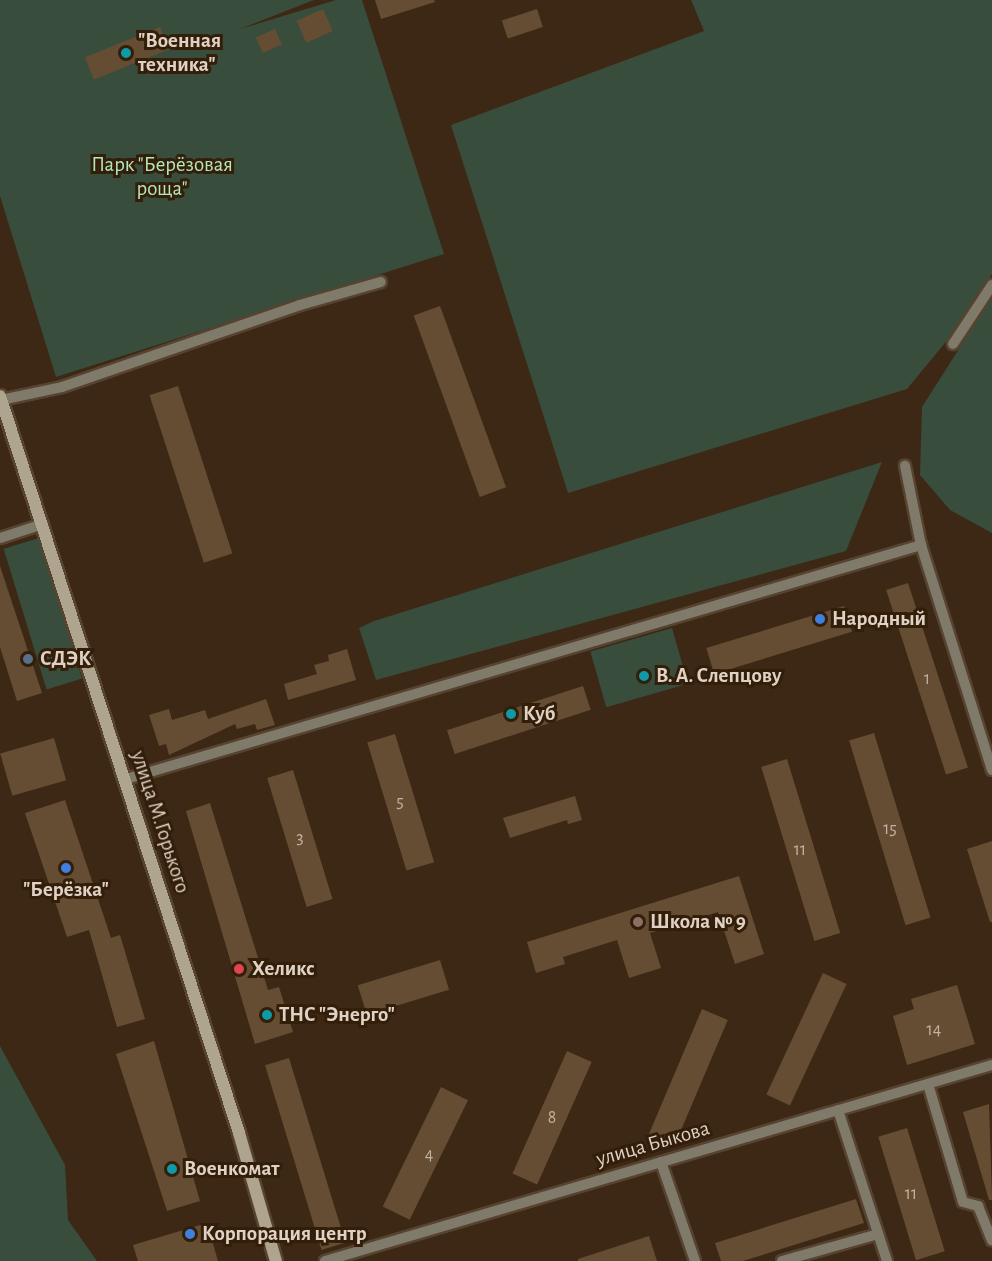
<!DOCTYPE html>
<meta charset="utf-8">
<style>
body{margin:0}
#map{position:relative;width:992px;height:1261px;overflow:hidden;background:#3c2814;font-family:"Alegreya Sans",sans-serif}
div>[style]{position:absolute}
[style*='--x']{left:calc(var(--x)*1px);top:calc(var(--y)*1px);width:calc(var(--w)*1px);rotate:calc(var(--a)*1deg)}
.green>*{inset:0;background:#384d3c;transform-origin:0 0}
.building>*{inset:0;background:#644d33;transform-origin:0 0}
.roads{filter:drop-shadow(2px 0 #564330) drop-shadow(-2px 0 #564330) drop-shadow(0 2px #564330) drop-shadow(0 -2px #564330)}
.street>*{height:10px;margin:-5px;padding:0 5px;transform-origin:5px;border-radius:5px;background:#807a6b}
.secondary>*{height:12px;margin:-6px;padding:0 6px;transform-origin:6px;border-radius:6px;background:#afa58e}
.dots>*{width:16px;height:16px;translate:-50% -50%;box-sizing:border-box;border:3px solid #321e09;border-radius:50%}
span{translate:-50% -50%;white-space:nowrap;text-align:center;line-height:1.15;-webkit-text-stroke:6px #321e09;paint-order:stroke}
.number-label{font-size:18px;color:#c0b1a0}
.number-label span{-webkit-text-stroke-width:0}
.poi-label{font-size:21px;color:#dfd2c5;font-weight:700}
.left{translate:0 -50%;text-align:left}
.park-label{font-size:21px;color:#b2e6bc}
.street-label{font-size:21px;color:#dfd2c5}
</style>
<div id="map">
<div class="green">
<div style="clip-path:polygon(0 0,314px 0,240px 29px,336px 0,362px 0,444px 254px,56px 377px,0 196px)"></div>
<div style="clip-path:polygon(691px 0,992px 0,992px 274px,949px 338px,907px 389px,568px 493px,451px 125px,704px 31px)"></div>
<div style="clip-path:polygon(992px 297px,992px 533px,950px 510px,920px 475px,922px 407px)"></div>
<div style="clip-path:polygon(882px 462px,846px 551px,376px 680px,359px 628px,374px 621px)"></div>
<div style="left:39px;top:538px;width:147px;height:37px;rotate:73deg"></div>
<div style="left:672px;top:628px;width:58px;height:85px;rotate:74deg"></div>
<div style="clip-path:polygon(0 1046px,65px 1165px,68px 1220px,97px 1261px,0 1261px)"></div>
</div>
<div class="building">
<div style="clip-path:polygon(375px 0,434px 0,435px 2px,381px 19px)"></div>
<div style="left:323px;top:9px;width:24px;height:29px;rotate:66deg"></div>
<div style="left:537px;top:9px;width:19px;height:37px;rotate:72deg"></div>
<div style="left:160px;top:27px;width:24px;height:81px;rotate:68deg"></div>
<div style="left:275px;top:29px;width:17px;height:21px;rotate:66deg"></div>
<div style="left:440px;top:306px;width:193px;height:28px;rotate:70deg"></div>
<div style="left:178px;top:386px;width:176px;height:30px;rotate:72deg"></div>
<div style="clip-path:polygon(0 566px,42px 693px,17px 701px,0 647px)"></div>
<div style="left:908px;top:583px;width:194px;height:23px;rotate:72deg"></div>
<div style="left:844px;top:606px;width:27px;height:144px;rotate:73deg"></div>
<div style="clip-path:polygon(347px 649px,356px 680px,288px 700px,284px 684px,317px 674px,314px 665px,329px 661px,328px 655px)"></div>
<div style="left:583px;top:686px;width:25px;height:143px;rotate:72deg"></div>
<div style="clip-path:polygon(266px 699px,275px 725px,257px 730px,255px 724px,237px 729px,235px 724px,169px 755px,166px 744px,159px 746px,149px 715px,169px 709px,172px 720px,205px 710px,208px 719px)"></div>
<div style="left:874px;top:733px;width:193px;height:26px;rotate:73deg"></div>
<div style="left:395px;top:734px;width:134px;height:29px;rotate:73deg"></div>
<div style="left:54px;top:738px;width:44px;height:56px;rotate:74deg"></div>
<div style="left:787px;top:759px;width:182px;height:27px;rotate:73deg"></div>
<div style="left:293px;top:770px;width:135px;height:27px;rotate:73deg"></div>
<div style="clip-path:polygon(575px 796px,582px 820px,568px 824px,567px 820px,510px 838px,503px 818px)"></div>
<div style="clip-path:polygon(65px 800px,111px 938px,120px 935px,145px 1019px,117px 1027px,89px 930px,67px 937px,25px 813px)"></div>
<div style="clip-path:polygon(210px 803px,268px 990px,279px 987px,293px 1032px,255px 1044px,186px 811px)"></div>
<div style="clip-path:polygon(992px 841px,992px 922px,990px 922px,967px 849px)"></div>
<div style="clip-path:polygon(739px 876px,764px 954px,735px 964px,718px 912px,650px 933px,661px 968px,629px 978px,617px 940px,563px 957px,565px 964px,536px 973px,527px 942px)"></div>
<div style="left:440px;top:960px;width:31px;height:86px;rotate:73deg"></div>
<div style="left:823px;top:973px;width:26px;height:134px;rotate:25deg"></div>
<div style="clip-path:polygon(957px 985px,975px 1044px,907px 1065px,893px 1016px,914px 1009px,911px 999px)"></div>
<div style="left:702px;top:1009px;width:28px;height:138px;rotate:23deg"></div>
<div style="clip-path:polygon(154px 1041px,200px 1201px,167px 1211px,116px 1054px)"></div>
<div style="left:567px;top:1051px;width:27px;height:134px;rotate:24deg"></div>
<div style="left:289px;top:1058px;width:193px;height:25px;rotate:73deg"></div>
<div style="left:441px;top:1087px;width:30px;height:133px;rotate:26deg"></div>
<div style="clip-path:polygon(989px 1104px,992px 1200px,989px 1200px,963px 1112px)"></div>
<div style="left:907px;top:1128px;width:129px;height:30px;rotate:73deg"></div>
<div style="clip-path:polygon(856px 1199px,864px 1223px,743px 1261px,721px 1261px,715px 1243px)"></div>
<div style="clip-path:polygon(207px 1223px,218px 1261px,138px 1261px,133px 1245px)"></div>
<div style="clip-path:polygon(649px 1236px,657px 1261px,578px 1261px,578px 1259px)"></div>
</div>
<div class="roads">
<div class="street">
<div style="--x:953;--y:344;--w:71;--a:-56.5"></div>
<div style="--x:1;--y:400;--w:62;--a:-12"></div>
<div style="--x:62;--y:387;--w:252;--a:-19"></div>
<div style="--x:300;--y:305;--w:84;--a:-15.9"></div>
<div style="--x:0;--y:538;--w:45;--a:-18"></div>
<div style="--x:921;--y:545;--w:236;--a:72.5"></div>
<div style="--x:126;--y:779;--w:829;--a:-16.4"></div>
<div style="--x:921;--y:545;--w:81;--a:-101.4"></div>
<div style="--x:928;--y:1084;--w:123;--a:73.5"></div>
<div style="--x:963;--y:1202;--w:16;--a:15"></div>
<div style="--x:978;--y:1206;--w:37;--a:68"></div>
<div style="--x:838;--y:1110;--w:159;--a:72"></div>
<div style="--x:661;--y:1162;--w:105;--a:71"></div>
<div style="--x:325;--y:1261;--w:695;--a:-16.38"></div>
<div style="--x:782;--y:1261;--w:100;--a:-15.7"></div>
</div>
<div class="secondary">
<div style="--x:0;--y:396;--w:775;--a:72.03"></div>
<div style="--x:239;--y:1133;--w:133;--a:73.9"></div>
</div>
</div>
<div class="dots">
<div style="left:126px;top:53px;background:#0f9aa8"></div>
<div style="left:820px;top:619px;background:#3f7fe0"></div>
<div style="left:28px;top:659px;background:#5c6f8a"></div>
<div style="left:644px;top:676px;background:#0f9aa8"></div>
<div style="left:511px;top:714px;background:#0f9aa8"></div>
<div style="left:66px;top:868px;background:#3f7fe0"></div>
<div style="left:638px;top:922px;background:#8d6e63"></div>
<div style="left:239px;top:969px;background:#e0444e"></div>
<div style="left:267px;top:1015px;background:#0f9aa8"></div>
<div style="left:172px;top:1169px;background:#0f9aa8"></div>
<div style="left:190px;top:1234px;background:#3f7fe0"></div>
</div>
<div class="number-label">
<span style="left:927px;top:679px">1</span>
<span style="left:400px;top:802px">5</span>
<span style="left:890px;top:829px">15</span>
<span style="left:300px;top:838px">3</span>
<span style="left:800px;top:850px">11</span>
<span style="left:934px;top:1030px">14</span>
<span style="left:552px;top:1118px">8</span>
<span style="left:429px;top:1155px">4</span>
<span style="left:911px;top:1194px">11</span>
</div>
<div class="poi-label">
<span class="left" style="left:138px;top:53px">"Военная<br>техника"</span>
<span class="left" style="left:832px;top:619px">Народный</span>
<span class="left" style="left:40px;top:659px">СДЭК</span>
<span class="left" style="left:656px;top:676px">В. А. Слепцову</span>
<span class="left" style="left:523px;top:714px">Куб</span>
<span style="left:66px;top:890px">"Берёзка"</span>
<span class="left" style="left:650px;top:922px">Школа № 9</span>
<span class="left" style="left:252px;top:969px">Хеликс</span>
<span class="left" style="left:279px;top:1015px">ТНС "Энерго"</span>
<span class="left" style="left:184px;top:1169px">Военкомат</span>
<span class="left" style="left:202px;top:1234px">Корпорация центр</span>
</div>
<div class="park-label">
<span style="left:162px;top:177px">Парк "Берёзовая<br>роща"</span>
</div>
<div class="street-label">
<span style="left:160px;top:822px;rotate:72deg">улица М.Горького</span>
<span style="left:653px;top:1144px;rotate:-16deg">улица Быкова</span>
</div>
</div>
